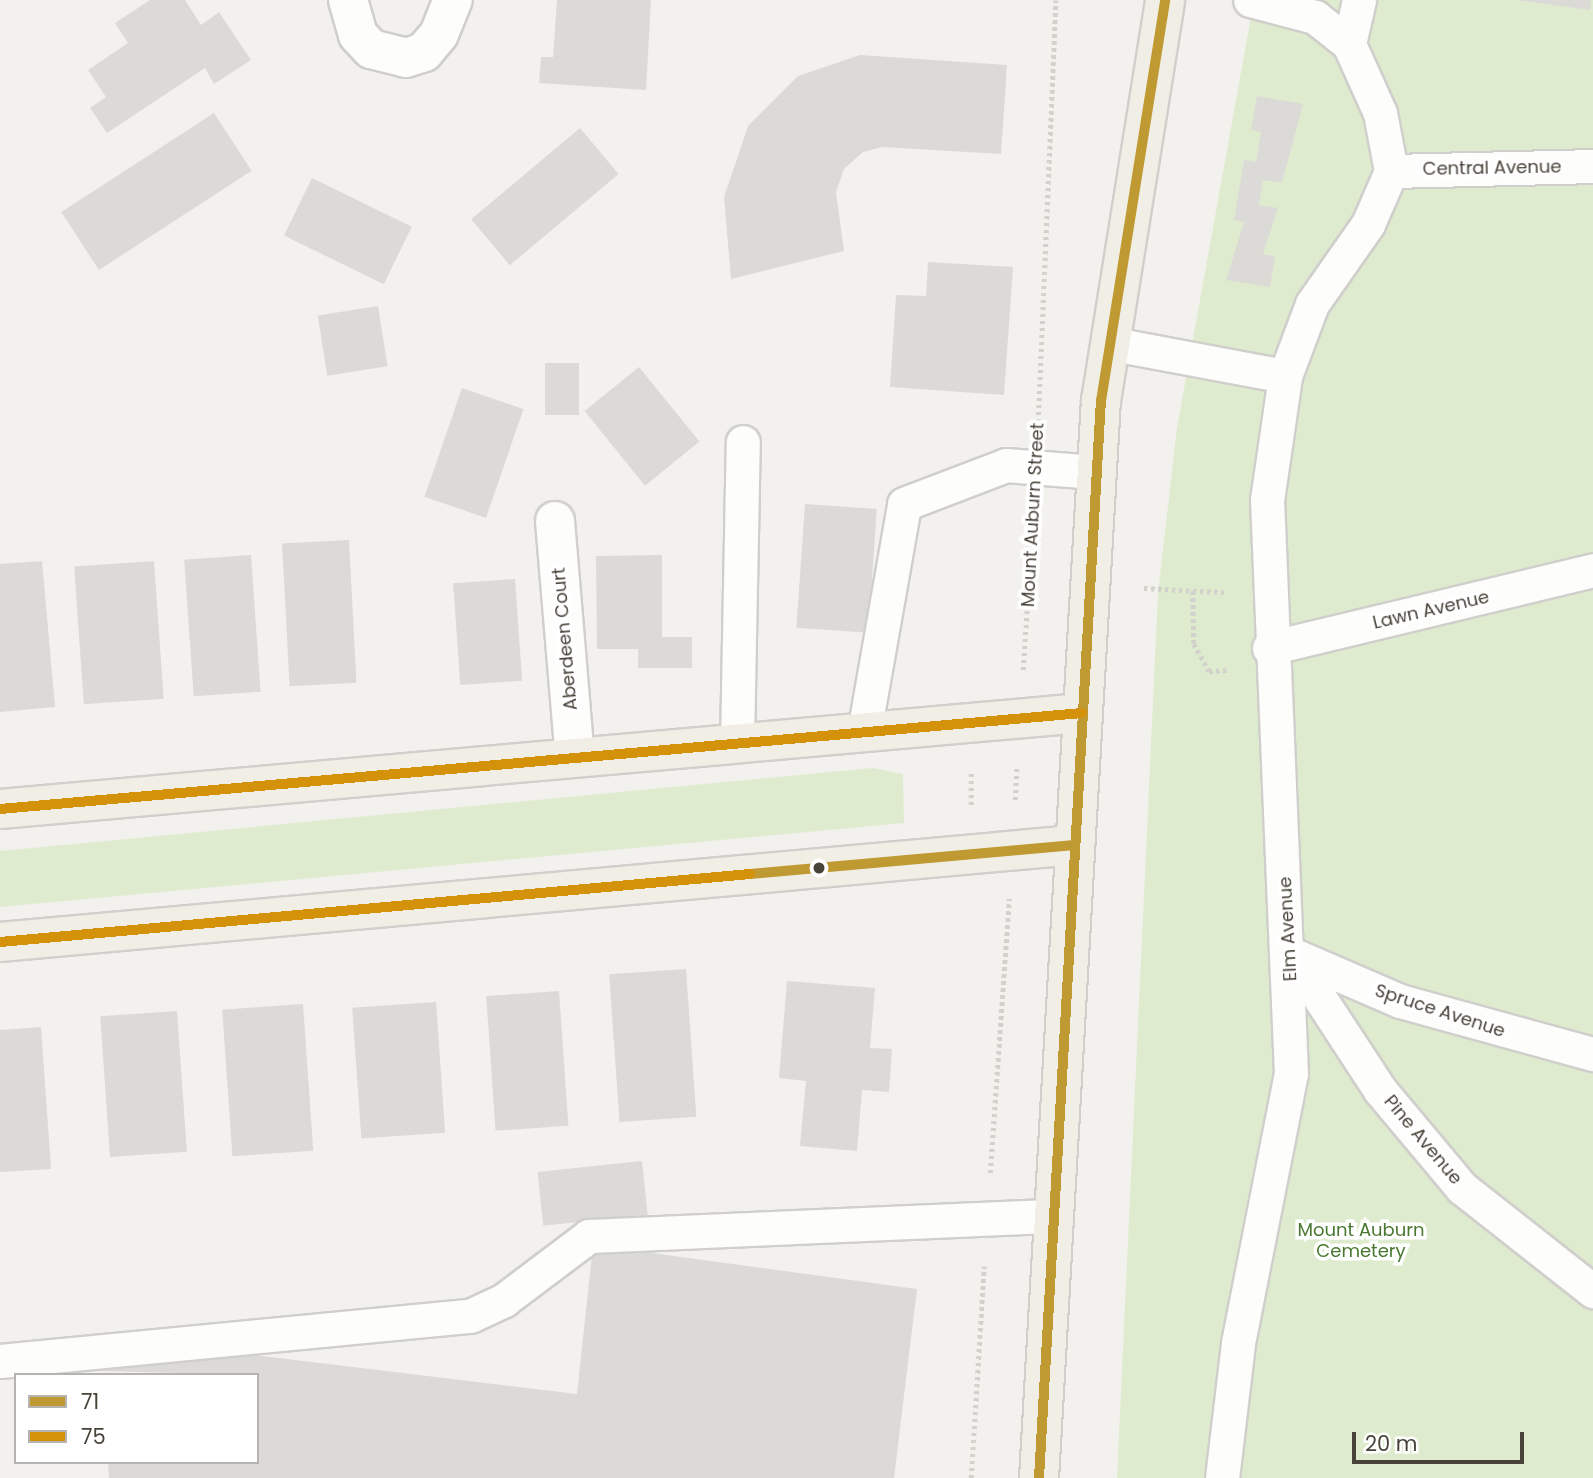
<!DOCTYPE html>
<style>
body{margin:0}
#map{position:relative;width:1593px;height:1478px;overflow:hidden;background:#f2f1ed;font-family:Poppins,sans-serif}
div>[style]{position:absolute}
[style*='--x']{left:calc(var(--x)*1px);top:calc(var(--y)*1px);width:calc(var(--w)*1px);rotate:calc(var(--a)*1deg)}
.green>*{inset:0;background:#dfebcf}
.building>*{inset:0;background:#dcdad6;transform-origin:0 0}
.path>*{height:4.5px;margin-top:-2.25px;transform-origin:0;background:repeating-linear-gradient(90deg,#d2d1cb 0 3.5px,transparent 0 7px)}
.roads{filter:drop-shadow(2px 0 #d0cfcb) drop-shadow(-2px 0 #d0cfcb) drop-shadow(0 2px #d0cfcb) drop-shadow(0 -2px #d0cfcb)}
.lane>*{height:33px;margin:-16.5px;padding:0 16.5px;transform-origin:16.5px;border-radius:16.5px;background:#fdfdfc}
.street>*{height:38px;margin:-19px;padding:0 19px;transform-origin:19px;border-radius:19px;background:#fdfdfc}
.primary>*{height:38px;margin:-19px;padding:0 19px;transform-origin:19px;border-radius:19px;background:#f1eee5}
.bus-1>*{height:10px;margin:-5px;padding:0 5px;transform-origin:5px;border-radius:5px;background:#bf9931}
.bus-2>*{height:10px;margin:-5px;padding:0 5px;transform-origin:5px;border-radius:5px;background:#d4920b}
.dots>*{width:19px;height:19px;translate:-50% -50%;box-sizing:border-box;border:4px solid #fff;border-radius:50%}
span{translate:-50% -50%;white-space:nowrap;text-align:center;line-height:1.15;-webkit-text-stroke:7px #fff;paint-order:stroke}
.street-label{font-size:18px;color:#484339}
.park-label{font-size:18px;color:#48772f}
.legend{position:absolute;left:14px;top:1373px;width:245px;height:91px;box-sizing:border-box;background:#fff;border:2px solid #b6b4b0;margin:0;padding:9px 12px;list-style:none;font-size:21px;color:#484339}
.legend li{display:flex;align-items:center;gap:14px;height:35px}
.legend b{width:35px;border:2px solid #b6b4b0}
.scale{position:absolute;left:1352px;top:1432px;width:172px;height:32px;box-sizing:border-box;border:4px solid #484339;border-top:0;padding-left:9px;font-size:21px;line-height:24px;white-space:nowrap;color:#484339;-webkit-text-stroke:5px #fff;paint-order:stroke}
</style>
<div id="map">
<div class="green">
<div style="clip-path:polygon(1254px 0,1593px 0,1593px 1478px,1117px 1478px,1158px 593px,1177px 428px)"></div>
<div style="clip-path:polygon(873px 768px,903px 774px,904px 823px,0 907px,0 851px)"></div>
</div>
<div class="building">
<div style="clip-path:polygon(150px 0,185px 0,201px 25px,219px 12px,251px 60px,214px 84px,205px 68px,107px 133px,90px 108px,106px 97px,88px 70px,128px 43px,115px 23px)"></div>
<div style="clip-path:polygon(557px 0,651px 0,646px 90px,539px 83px,541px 57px,553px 57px)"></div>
<div style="clip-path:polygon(1516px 0,1591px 0,1590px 10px)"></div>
<div style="clip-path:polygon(860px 55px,1007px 65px,1001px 154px,882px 147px,863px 152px,844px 169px,836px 192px,844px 251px,731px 279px,724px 197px,748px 126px,798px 76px)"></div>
<div style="clip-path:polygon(1257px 96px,1303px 104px,1282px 183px,1263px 180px,1259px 205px,1278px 208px,1263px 254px,1275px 256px,1270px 287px,1226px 280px,1244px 222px,1234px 220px,1244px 160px,1256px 162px,1261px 132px,1251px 130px)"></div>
<div style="left:214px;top:113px;width:69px;height:182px;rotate:57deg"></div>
<div style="left:580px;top:128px;width:60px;height:142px;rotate:50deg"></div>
<div style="left:312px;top:178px;width:111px;height:64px;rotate:26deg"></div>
<div style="clip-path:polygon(928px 262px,1013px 267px,1004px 395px,890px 387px,896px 295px,926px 296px)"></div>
<div style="left:378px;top:306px;width:61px;height:61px;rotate:81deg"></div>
<div style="left:545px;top:363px;width:34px;height:52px"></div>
<div style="left:639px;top:367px;width:96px;height:70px;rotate:51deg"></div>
<div style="left:462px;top:388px;width:65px;height:115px;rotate:19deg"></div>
<div style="left:805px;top:504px;width:72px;height:124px;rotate:4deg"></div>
<div style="left:349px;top:540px;width:143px;height:67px;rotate:87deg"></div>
<div style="left:251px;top:555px;width:137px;height:67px;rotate:86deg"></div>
<div style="clip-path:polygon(662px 555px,662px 637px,692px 637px,692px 668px,638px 668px,638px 649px,597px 649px,596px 556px)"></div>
<div style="clip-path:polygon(42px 561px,55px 707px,0 712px,0 564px)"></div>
<div style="left:154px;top:561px;width:138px;height:80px;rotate:86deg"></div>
<div style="left:515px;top:579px;width:102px;height:62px;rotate:86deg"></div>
<div style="left:686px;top:969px;width:148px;height:77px;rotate:86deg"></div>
<div style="clip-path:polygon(787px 981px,875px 988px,870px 1048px,892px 1049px,889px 1092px,862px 1090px,857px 1151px,800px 1146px,806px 1081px,779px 1078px)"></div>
<div style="left:559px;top:991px;width:135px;height:73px;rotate:86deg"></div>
<div style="left:436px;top:1002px;width:131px;height:84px;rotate:86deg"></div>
<div style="left:303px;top:1004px;width:147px;height:81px;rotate:86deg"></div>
<div style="left:177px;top:1011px;width:141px;height:77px;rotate:86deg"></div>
<div style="clip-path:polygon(41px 1027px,51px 1169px,0 1172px,0 1030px)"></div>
<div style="left:642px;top:1161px;width:54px;height:105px;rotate:84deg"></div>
<div style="clip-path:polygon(593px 1245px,917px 1289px,894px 1478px,109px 1478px,108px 1462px,257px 1462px,257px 1375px,99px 1371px,254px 1355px,577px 1394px)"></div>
</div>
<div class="path">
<div style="--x:1038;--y:422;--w:422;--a:-87.6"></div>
<div style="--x:1144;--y:588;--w:49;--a:3.5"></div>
<div style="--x:1193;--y:591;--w:53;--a:88.9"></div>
<div style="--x:1194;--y:644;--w:31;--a:61"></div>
<div style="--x:1209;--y:671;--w:18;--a:-3"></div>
<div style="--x:1193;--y:591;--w:31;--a:2"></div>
<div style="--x:1023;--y:670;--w:155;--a:-86.3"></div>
<div style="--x:1015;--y:800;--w:34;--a:-87"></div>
<div style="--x:971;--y:805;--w:33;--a:-90"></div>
<div style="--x:990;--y:1173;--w:275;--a:-86"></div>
<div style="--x:971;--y:1478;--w:212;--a:-86.5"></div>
</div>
<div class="roads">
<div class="lane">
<div style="--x:1349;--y:44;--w:45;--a:-77.2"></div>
<div style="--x:1391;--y:171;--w:202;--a:-1.4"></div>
<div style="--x:1108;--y:343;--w:180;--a:10.6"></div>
<div style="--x:1269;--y:648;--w:333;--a:-13.5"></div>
<div style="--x:864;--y:732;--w:231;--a:-80"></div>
<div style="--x:904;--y:504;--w:109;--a:-20.9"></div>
<div style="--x:1006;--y:465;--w:89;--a:4.5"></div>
<div style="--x:737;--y:743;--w:301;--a:-88.9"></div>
<div style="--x:1291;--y:954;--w:163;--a:56.8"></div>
<div style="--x:1380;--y:1090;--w:128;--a:50.1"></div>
<div style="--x:1462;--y:1188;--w:167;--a:38.2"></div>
<div style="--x:1291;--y:954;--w:119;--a:23.3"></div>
<div style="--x:1400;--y:1001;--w:200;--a:15.4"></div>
<div style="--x:0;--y:1361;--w:472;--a:-5.5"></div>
<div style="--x:470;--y:1316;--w:38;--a:-25"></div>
<div style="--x:504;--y:1300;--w:106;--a:-37"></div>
<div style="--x:589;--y:1236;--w:465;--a:-2.5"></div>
<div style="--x:1222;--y:1478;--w:136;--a:-83.2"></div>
<div style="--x:1238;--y:1343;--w:274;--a:-78.9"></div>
<div style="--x:1291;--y:1074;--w:575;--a:-92.39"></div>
<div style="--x:1267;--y:500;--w:125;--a:-81.7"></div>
<div style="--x:1285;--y:376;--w:77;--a:-69.4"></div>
<div style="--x:1312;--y:304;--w:98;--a:-55"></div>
<div style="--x:1368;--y:224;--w:58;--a:-66.5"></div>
<div style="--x:1391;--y:171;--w:59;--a:-100.7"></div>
<div style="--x:1380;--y:113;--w:76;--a:-114.2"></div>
<div style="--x:1349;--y:44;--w:43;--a:-141.5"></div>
<div style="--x:1315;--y:17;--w:67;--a:-165.3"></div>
</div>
<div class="street">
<div style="--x:348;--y:0;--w:36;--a:74"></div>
<div style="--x:358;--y:35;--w:19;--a:47"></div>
<div style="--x:371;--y:49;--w:36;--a:14"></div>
<div style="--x:406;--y:58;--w:19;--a:-18"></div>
<div style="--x:424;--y:52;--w:23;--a:-50"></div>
<div style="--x:439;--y:34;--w:37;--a:-68"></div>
<div style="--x:555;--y:521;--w:237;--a:85.2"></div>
</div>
<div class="primary">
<div style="--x:0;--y:809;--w:1086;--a:-5.07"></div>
<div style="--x:0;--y:942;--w:1079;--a:-5.16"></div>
<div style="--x:1039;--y:1478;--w:1079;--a:-86.71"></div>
<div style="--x:1101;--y:401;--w:406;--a:-80.9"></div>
</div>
</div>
<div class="bus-1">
<div style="--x:750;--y:874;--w:326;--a:-5.1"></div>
<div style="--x:1039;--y:1478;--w:1079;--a:-86.71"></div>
<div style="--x:1101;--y:401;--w:406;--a:-80.9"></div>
</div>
<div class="bus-2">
<div style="--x:0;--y:809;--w:1086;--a:-5.07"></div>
<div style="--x:0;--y:942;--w:753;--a:-5.18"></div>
</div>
<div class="dots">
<div style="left:819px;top:868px;background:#484339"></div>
</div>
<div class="street-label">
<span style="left:1492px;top:168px;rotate:-1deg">Central Avenue</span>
<span style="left:1033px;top:515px;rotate:-87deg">Mount Auburn Street</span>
<span style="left:1431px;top:610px;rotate:-13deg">Lawn Avenue</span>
<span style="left:565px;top:639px;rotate:-95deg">Aberdeen Court</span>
<span style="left:1288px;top:929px;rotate:-93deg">Elm Avenue</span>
<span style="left:1440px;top:1011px;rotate:18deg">Spruce Avenue</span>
<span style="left:1423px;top:1140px;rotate:50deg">Pine Avenue</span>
</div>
<div class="park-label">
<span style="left:1361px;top:1241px">Mount Auburn<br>Cemetery</span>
</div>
<ul class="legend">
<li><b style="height:9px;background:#bf9931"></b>71</li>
<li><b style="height:9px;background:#d4920b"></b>75</li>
</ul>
<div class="scale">20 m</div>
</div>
